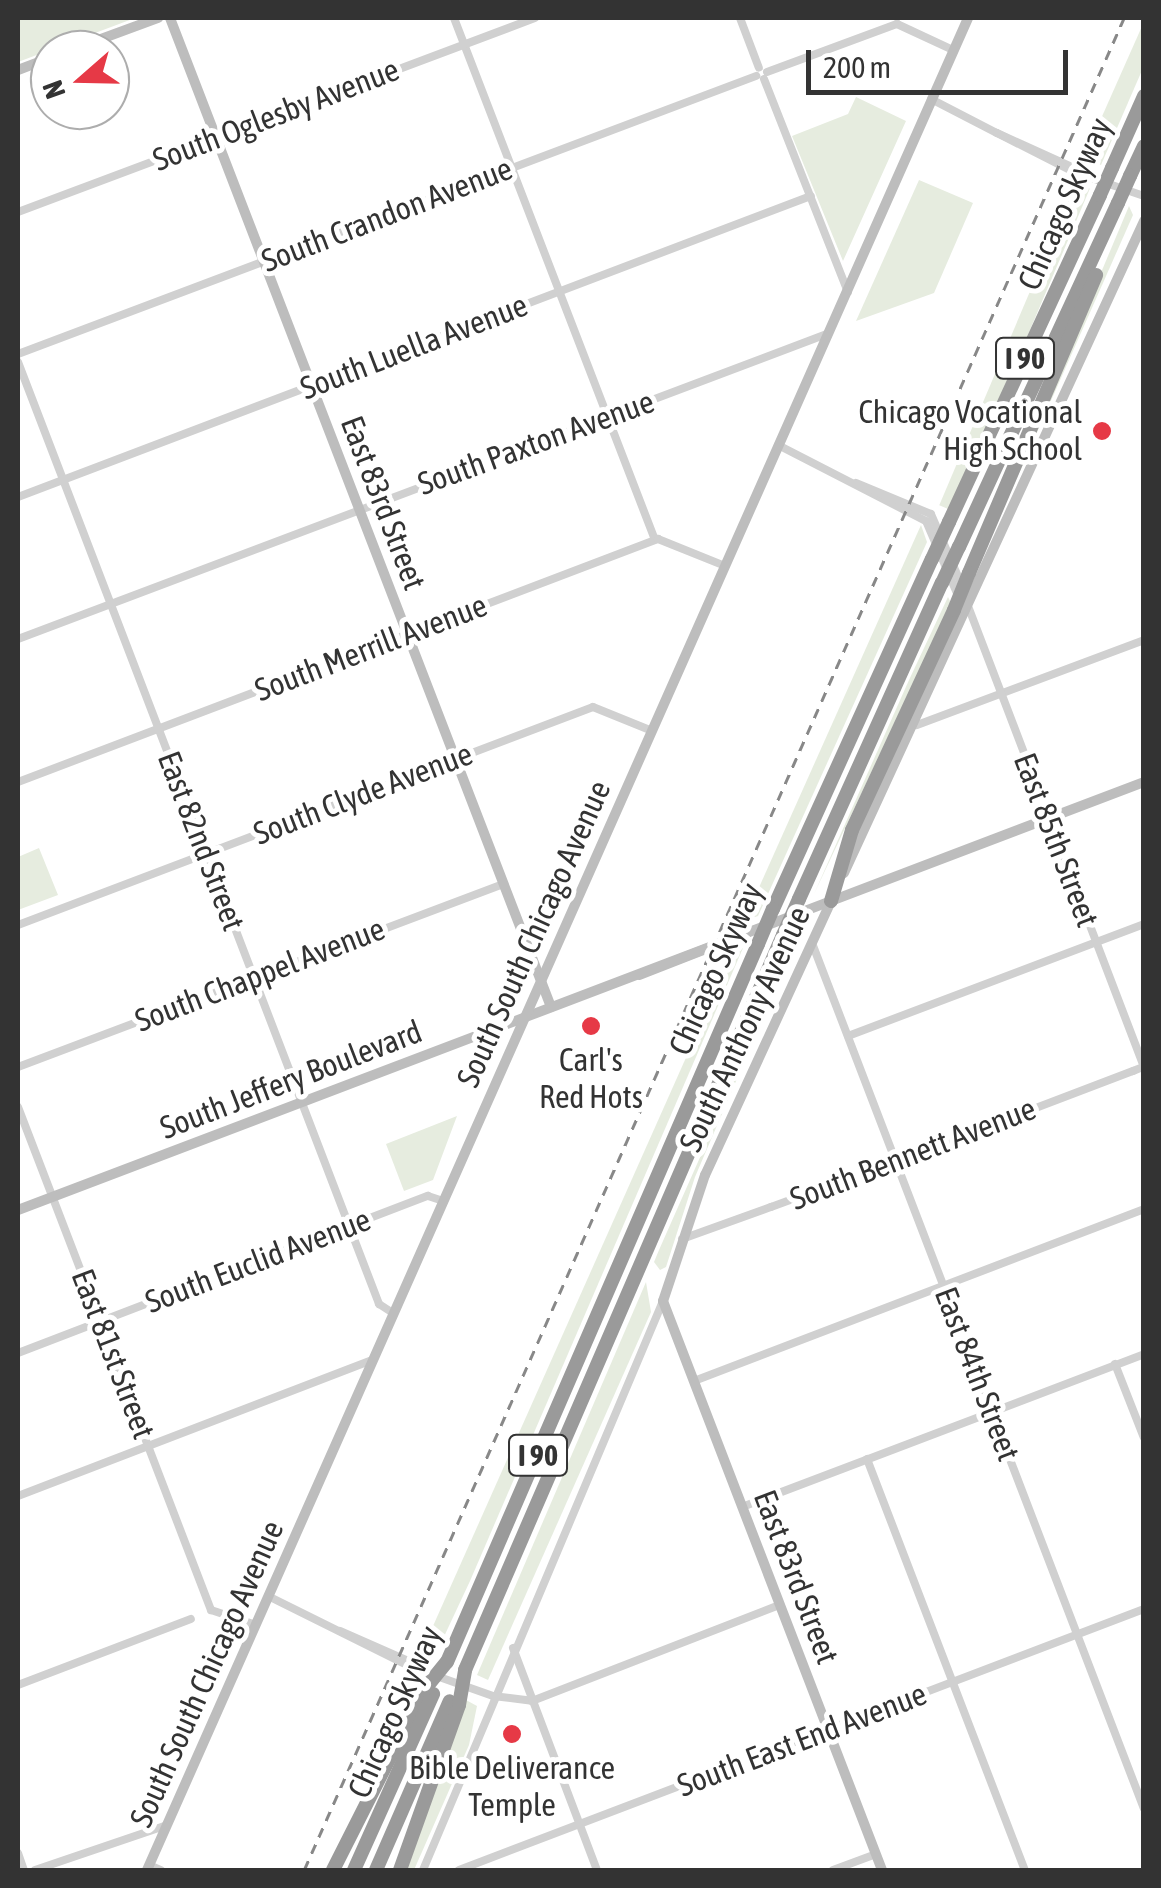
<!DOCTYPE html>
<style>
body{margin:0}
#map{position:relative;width:1161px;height:1888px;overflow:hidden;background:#fff;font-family:"Asap Condensed",sans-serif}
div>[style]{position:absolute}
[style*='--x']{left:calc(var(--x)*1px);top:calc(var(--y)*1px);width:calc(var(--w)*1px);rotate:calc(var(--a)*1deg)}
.green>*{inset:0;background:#e6ecdf;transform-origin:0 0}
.street>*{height:8px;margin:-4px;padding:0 4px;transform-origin:4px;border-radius:4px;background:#d0d0d0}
.secondary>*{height:10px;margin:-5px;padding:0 5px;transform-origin:5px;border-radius:5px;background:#bdbdbd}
.highway>*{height:14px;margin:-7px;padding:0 7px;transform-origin:7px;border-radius:7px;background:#9a9a9a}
.rail>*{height:2.5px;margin-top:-1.25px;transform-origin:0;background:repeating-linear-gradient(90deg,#888 0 10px,transparent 0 18px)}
.highway-bridge>*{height:14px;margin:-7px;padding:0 7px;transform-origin:7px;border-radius:7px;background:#9a9a9a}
.dots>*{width:28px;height:28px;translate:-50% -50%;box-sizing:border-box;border:5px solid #fff;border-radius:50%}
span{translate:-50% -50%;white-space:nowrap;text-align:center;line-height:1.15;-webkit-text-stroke:10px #fff;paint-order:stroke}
.shield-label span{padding:2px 8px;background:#fff;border:2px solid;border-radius:8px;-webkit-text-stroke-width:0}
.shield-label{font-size:30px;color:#333;font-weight:700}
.street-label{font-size:32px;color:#333}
.poi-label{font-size:32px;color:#333}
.right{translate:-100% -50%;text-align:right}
.frame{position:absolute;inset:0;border:20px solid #333;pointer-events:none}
.north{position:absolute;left:30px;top:30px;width:100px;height:100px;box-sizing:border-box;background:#fff;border:2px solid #adadad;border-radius:50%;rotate:250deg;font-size:28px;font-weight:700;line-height:40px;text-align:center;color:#333}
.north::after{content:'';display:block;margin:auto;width:35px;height:45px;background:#e63946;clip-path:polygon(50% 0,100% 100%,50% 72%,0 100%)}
.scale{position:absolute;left:806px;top:50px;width:262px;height:45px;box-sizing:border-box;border:5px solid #333;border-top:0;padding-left:12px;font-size:30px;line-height:35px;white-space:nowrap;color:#333;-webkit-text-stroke:8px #fff;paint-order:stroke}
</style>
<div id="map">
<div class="green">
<div style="clip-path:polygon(18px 18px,135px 18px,18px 62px)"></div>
<div style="clip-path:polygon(1143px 24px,1143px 68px,1101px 165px,1084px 157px)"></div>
<div style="clip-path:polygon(856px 97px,906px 121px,843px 261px,792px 136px,848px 114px)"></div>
<div style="clip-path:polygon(919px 180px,973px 203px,934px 293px,856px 321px)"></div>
<div style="left:1076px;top:183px;width:15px;height:350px;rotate:23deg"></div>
<div style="clip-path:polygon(1129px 206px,1133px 215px,971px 582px)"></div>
<div style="clip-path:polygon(921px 525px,927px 542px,758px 916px,744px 921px)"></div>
<div style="clip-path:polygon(948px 597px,951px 603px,814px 894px,909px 680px)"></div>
<div style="clip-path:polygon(39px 848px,58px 895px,18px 910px,18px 857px)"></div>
<div style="clip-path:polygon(801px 929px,695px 1177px,666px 1267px,660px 1270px,654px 1262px,659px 1250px)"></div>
<div style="clip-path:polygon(743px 948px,470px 1581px,434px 1658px,421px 1653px,733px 952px)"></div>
<div style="clip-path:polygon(457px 1116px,433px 1180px,404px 1191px,386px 1144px)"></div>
<div style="clip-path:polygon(646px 1282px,651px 1312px,488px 1680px,477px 1675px)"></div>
<div style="clip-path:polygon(409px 1683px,421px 1689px,367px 1782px,365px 1781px)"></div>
<div style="clip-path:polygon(466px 1700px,477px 1706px,469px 1745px,414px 1870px,407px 1870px)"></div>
</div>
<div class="street">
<div style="--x:454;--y:18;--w:559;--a:68.94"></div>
<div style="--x:740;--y:18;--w:53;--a:69.2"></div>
<div style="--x:767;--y:72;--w:139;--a:-20.3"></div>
<div style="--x:897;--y:24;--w:62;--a:24.9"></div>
<div style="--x:764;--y:79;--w:229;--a:68.5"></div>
<div style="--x:931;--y:99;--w:74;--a:27.3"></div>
<div style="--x:1085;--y:173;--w:97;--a:-155.6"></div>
<div style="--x:997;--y:133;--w:86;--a:26.9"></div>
<div style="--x:1074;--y:172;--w:74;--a:18.9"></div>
<div style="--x:18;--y:212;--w:552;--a:-20.57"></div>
<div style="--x:18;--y:354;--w:789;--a:-20.64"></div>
<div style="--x:18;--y:362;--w:1009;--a:69.03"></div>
<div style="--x:379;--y:1304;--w:17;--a:33"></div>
<div style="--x:778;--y:445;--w:166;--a:27.2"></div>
<div style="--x:926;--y:521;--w:84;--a:66.8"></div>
<div style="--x:856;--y:483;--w:81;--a:22.5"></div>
<div style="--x:931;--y:514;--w:81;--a:66.6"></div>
<div style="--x:18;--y:497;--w:848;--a:-20.79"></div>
<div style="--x:18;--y:639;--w:865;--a:-20.66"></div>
<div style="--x:917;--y:725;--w:242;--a:-20.5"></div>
<div style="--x:18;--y:782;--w:685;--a:-20.79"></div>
<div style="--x:658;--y:539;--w:72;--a:21.9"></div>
<div style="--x:18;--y:925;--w:615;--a:-20.76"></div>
<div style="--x:593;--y:707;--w:64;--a:22.1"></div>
<div style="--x:812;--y:943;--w:927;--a:69.02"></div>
<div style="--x:848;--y:1036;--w:316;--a:-20.7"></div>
<div style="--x:18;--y:1067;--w:518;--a:-20.67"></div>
<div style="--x:18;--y:1107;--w:539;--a:69.01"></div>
<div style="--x:211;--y:1610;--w:47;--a:18.4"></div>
<div style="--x:682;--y:1239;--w:95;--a:-19.8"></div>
<div style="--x:771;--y:1207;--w:119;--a:-20.1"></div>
<div style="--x:883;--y:1166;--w:14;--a:-21"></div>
<div style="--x:896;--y:1161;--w:254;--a:-20.8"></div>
<div style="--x:1133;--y:1071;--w:11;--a:-22"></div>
<div style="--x:1143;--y:1067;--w:1;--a:0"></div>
<div style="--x:1144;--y:1067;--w:493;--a:-110.9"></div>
<div style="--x:18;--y:1353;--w:439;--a:-21"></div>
<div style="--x:428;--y:1196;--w:16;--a:18"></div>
<div style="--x:1115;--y:1364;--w:79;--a:68.6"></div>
<div style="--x:694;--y:1381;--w:482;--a:-20.9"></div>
<div style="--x:867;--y:1459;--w:440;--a:69"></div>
<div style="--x:18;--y:1496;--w:380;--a:-21"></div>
<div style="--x:742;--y:1507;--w:430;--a:-20.8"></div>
<div style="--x:268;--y:1596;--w:160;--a:26.4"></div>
<div style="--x:411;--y:1667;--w:87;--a:19.5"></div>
<div style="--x:493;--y:1696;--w:39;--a:7"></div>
<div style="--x:532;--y:1701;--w:266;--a:-21.2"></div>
<div style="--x:340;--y:1631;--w:90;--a:23.7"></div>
<div style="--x:513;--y:1648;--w:237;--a:69.3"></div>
<div style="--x:18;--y:1685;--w:185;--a:-20.9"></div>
<div style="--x:18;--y:1853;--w:18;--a:71"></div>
<div style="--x:149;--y:1865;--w:13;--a:23"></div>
<div style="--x:35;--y:1870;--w:139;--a:-18.8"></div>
<div style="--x:423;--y:1870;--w:618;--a:-67.13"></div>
<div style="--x:459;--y:1870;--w:733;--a:-20.86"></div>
<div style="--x:833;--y:1870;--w:46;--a:-20.4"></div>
</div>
<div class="secondary">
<div style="--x:170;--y:18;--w:1060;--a:68.93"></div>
<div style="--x:71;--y:50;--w:93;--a:-20.2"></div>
<div style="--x:18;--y:70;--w:34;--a:-21"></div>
<div style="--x:844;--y:873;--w:718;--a:-65.29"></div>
<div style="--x:833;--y:897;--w:306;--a:114.7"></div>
<div style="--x:705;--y:1175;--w:133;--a:108.4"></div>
<div style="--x:663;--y:1301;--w:610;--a:68.95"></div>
<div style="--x:639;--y:975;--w:116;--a:-21.3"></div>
<div style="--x:18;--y:1210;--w:1205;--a:-20.81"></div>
<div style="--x:147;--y:1870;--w:2026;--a:-66.09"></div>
</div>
<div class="highway">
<div style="--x:1112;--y:168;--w:79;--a:-66"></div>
<div style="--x:1130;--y:176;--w:33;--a:-65"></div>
<div style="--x:949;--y:522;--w:360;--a:-65.2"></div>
<div style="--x:959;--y:547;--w:379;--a:-65.2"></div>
<div style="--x:969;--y:573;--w:324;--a:-66.9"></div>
<div style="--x:799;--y:899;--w:347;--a:-65.7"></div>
<div style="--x:831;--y:901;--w:74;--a:-73.5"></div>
<div style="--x:852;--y:830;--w:242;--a:-65.1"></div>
<div style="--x:773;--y:909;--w:384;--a:-65.6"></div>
<div style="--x:447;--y:1662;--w:782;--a:-66.58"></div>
<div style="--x:465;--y:1670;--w:801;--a:-66.6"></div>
<div style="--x:333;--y:1870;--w:202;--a:-63.2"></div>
<div style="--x:354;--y:1870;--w:193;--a:-65.8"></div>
<div style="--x:376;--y:1870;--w:184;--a:-66.4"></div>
<div style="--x:400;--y:1870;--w:175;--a:-70.3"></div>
</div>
<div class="rail">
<div style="--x:304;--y:1870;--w:2025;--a:-66.12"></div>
</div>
<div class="highway-bridge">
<div style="--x:1100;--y:195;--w:30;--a:-66"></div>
<div style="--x:1118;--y:203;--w:30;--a:-66"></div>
<div style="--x:932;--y:559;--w:41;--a:-65.3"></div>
<div style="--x:942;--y:583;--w:40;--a:-65"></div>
<div style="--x:954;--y:610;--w:40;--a:-68"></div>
<div style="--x:783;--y:935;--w:39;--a:-66"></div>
<div style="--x:758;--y:944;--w:38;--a:-67"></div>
<div style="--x:424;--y:1690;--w:36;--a:-51"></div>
<div style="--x:459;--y:1705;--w:36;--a:-80"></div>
</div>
<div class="dots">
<div style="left:1102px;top:431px;background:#e63946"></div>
<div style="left:591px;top:1026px;background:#e63946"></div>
<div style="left:512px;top:1734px;background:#e63946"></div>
</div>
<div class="shield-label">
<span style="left:1025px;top:358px">I 90</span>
<span style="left:538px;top:1455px">I 90</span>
</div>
<div class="street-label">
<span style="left:276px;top:115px;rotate:-21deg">South Oglesby Avenue</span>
<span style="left:1065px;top:204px;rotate:-66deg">Chicago Skyway</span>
<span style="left:387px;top:215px;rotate:-21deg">South Crandon Avenue</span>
<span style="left:414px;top:347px;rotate:-21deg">South Luella Avenue</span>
<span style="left:536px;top:443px;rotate:-20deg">South Paxton Avenue</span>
<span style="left:383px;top:503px;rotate:69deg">East 83rd Street</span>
<span style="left:371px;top:648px;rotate:-21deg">South Merrill Avenue</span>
<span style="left:363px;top:794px;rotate:-21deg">South Clyde Avenue</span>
<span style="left:1056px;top:840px;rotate:69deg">East 85th Street</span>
<span style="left:201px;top:841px;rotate:69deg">East 82nd Street</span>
<span style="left:534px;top:934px;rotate:-66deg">South South Chicago Avenue</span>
<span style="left:716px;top:969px;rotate:-66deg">Chicago Skyway</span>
<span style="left:260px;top:975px;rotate:-21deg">South Chappel Avenue</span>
<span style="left:745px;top:1029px;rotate:-65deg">South Anthony Avenue</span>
<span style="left:291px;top:1080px;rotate:-21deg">South Jeffery Boulevard</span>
<span style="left:913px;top:1154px;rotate:-21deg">South Bennett Avenue</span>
<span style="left:258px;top:1261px;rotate:-21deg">South Euclid Avenue</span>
<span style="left:113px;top:1354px;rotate:69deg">East 81st Street</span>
<span style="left:977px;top:1374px;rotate:69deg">East 84th Street</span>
<span style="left:796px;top:1577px;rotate:69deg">East 83rd Street</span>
<span style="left:207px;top:1674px;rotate:-66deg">South South Chicago Avenue</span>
<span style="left:395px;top:1712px;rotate:-66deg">Chicago Skyway</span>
<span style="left:802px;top:1740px;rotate:-21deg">South East End Avenue</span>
</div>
<div class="poi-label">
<span class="right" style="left:1082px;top:431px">Chicago Vocational<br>High School</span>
<span style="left:591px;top:1079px">Carl's<br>Red Hots</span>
<span style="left:512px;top:1787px">Bible Deliverance<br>Temple</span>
</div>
<div class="frame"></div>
<div class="north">N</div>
<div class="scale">200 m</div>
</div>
